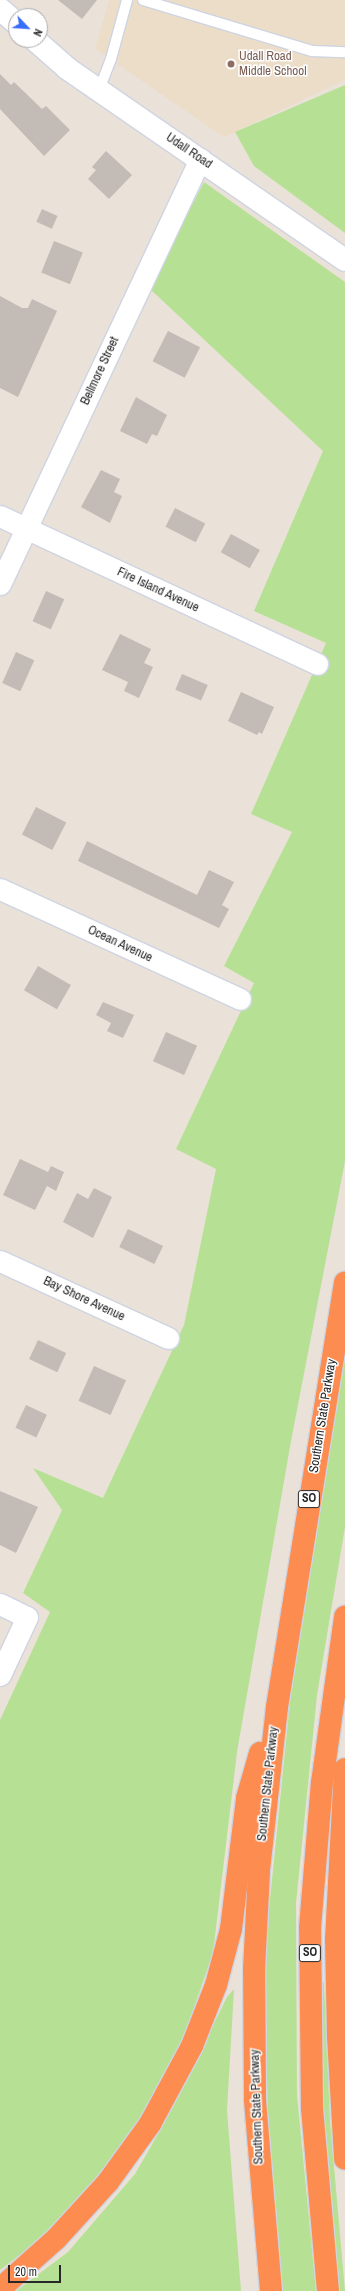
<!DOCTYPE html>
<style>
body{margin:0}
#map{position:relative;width:345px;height:2291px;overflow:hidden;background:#eae1d9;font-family:"Archivo Narrow",sans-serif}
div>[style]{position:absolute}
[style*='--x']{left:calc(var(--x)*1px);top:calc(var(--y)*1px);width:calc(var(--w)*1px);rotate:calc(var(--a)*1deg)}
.education>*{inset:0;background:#ecddc8}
.green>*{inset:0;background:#b6e195}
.building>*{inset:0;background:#c2bbb6;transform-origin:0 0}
.roads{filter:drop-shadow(1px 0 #ced4e1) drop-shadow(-1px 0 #ced4e1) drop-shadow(0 1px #ced4e1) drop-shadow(0 -1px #ced4e1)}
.lane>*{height:10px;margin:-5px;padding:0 5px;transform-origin:5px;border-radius:5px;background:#fff}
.street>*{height:21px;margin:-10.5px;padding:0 10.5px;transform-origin:10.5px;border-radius:10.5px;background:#fff}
.secondary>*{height:22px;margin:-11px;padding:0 11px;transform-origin:11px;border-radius:11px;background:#fff}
.highway>*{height:22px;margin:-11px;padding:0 11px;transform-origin:11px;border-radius:11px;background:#fd8c51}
.dots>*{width:11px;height:11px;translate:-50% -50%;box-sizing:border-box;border:2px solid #fff;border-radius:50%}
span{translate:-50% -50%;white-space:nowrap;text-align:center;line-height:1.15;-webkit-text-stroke:3px #fff;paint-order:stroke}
.shield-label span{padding:1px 3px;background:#fff;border:1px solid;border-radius:3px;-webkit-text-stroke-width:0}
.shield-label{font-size:12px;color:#282828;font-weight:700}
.education-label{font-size:13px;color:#785e54}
.left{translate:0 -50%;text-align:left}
.street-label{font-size:13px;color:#282828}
.north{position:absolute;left:8px;top:8px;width:40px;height:40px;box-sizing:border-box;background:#fff;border:1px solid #a9a9a9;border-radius:50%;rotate:115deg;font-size:11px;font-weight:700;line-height:16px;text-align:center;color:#282828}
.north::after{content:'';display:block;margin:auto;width:14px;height:18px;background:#386df8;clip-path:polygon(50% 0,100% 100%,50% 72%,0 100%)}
.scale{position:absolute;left:8px;top:2265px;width:53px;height:18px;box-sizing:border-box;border:2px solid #282828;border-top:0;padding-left:5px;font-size:12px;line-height:14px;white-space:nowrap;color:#282828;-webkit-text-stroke:3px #fff;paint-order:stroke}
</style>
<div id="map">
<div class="education">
<div style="clip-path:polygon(109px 0,345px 0,345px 80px,224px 137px,95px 49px)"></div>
</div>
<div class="green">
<div style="clip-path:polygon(345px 85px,345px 233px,254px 166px,235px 132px)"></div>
<div style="clip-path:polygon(204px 182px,345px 282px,345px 1161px,291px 1441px,237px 1752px,213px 1953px,175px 2062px,118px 2157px,39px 2240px,0 2270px,0 1720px,50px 1612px,23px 1593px,62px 1510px,33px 1468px,103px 1498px,184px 1325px,216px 1169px,176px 1149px,254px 983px,224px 966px,292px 832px,251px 814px,326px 643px,254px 611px,323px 451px,149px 288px)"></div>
<div style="clip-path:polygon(345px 1356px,345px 1527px,317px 1695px,296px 1903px,297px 2095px,316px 2291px,283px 2291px,268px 2135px,265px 1949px,291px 1692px)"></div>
<div style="clip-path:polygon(319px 1982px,324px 1982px,330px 2121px,345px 2291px,337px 2291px,318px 2121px)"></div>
<div style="clip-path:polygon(234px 1989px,227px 2110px,241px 2291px,16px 2291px,68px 2252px,135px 2174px,165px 2122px,227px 1997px)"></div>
</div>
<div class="building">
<div style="clip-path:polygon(58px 0,97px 0,82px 19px)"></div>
<div style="clip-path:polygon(0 74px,11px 85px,14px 82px,42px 109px,46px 106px,70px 130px,44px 156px,0 109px)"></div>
<div style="clip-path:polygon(106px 151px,132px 175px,109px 199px,88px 179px,96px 170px,92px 167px)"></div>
<div style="left:42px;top:209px;width:17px;height:14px;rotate:24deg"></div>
<div style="left:54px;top:241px;width:31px;height:34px;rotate:22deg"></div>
<div style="clip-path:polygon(0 296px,22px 308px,28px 308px,32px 299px,57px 311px,18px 397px,0 388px)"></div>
<div style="left:168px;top:331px;width:36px;height:34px;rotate:27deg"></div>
<div style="clip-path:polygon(136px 397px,167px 415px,157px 436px,152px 434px,147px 444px,120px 431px)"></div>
<div style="clip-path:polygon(101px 470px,120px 479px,114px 492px,122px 496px,110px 523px,81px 507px)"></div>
<div style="left:175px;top:508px;width:34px;height:21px;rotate:27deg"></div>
<div style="left:231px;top:534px;width:33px;height:21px;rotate:29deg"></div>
<div style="left:46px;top:591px;width:20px;height:33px;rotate:24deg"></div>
<div style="clip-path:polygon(120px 634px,151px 649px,144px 663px,153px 667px,139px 698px,124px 691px,128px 682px,102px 670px)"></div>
<div style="left:16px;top:652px;width:20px;height:34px;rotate:24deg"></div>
<div style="left:182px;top:674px;width:28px;height:17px;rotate:23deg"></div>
<div style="clip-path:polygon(241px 692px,274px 707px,262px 734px,259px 732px,257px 735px,228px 721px)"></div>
<div style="left:36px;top:807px;width:34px;height:31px;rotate:27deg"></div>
<div style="clip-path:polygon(87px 841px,197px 895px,209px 870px,234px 882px,222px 905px,229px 909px,219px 928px,78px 861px)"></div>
<div style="left:38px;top:966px;width:38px;height:28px;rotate:30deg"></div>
<div style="clip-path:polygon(103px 1002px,134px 1015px,123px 1038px,107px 1031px,111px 1023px,96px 1015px)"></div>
<div style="left:166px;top:1032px;width:34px;height:32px;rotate:24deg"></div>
<div style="clip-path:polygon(20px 1159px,48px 1172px,51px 1166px,64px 1172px,56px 1191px,47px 1186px,35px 1210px,3px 1195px)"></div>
<div style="clip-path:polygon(94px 1188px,112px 1197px,93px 1238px,63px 1222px,77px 1193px,88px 1199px)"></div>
<div style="left:128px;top:1229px;width:39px;height:20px;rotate:26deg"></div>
<div style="left:38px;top:1340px;width:31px;height:21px;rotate:25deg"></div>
<div style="left:94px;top:1366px;width:35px;height:38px;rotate:24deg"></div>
<div style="left:26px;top:1405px;width:23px;height:25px;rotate:25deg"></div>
<div style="clip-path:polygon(0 1491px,38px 1507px,16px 1553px,0 1545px)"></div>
</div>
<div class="roads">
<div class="lane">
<div style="--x:143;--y:0;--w:177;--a:16.8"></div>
<div style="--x:312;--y:51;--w:33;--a:2"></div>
<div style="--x:99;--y:90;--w:33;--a:-69"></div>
<div style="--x:111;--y:59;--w:61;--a:-74.8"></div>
</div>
<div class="street">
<div style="--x:0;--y:516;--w:350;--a:25"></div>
<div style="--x:0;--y:584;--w:470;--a:-64.8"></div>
<div style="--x:0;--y:889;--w:264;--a:24.6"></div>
<div style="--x:0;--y:1261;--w:185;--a:24.6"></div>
<div style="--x:0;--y:1604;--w:30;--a:26"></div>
<div style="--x:27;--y:1617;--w:64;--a:115"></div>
</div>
<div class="secondary">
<div style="--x:0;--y:9;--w:21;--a:41"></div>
<div style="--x:35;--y:40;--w:44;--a:41.3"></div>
<div style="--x:68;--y:69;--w:336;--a:34.6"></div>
</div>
<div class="highway">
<div style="--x:345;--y:1769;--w:170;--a:93"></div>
<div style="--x:336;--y:1939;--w:97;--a:88.8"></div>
<div style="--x:338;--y:2036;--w:123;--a:86.7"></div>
<div style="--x:0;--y:2289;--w:75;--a:-41.8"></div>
<div style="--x:56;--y:2239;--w:77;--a:-47.6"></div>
<div style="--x:108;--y:2182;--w:72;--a:-54.1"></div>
<div style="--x:150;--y:2124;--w:89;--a:-61.7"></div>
<div style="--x:192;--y:2046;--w:66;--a:-68.5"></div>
<div style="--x:216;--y:1985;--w:58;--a:-75"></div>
<div style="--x:231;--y:1929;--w:132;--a:-83"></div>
<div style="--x:247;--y:1798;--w:47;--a:-73.9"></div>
<div style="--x:271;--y:2291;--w:192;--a:-94.8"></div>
<div style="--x:255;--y:2100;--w:130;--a:-90.4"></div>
<div style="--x:254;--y:1970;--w:100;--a:-87.1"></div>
<div style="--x:259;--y:1870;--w:164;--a:-83.7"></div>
<div style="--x:277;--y:1707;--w:430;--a:-80.9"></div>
<div style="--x:328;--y:2291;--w:184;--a:-95"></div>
<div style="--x:312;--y:2108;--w:180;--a:-90.6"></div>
<div style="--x:310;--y:1928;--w:145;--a:-85.3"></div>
<div style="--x:322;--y:1783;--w:168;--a:-82.1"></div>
</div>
</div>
<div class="dots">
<div style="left:231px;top:64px;background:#8d6e63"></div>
</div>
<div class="shield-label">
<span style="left:309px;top:1499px">SO</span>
<span style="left:310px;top:1953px">SO</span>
</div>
<div class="education-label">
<span class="left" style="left:239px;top:64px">Udall Road<br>Middle School</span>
</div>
<div class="street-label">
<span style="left:189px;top:151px;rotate:34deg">Udall Road</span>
<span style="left:100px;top:371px;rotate:-65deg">Bellmore Street</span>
<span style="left:158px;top:590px;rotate:25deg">Fire Island Avenue</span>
<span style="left:120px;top:944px;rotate:25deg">Ocean Avenue</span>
<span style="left:84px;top:1299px;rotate:25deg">Bay Shore Avenue</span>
<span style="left:323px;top:1416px;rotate:-81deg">Southern State Parkway</span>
<span style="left:268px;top:1784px;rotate:-84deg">Southern State Parkway</span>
<span style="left:257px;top:2107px;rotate:-92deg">Southern State Parkway</span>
</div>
<div class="north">N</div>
<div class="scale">20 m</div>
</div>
